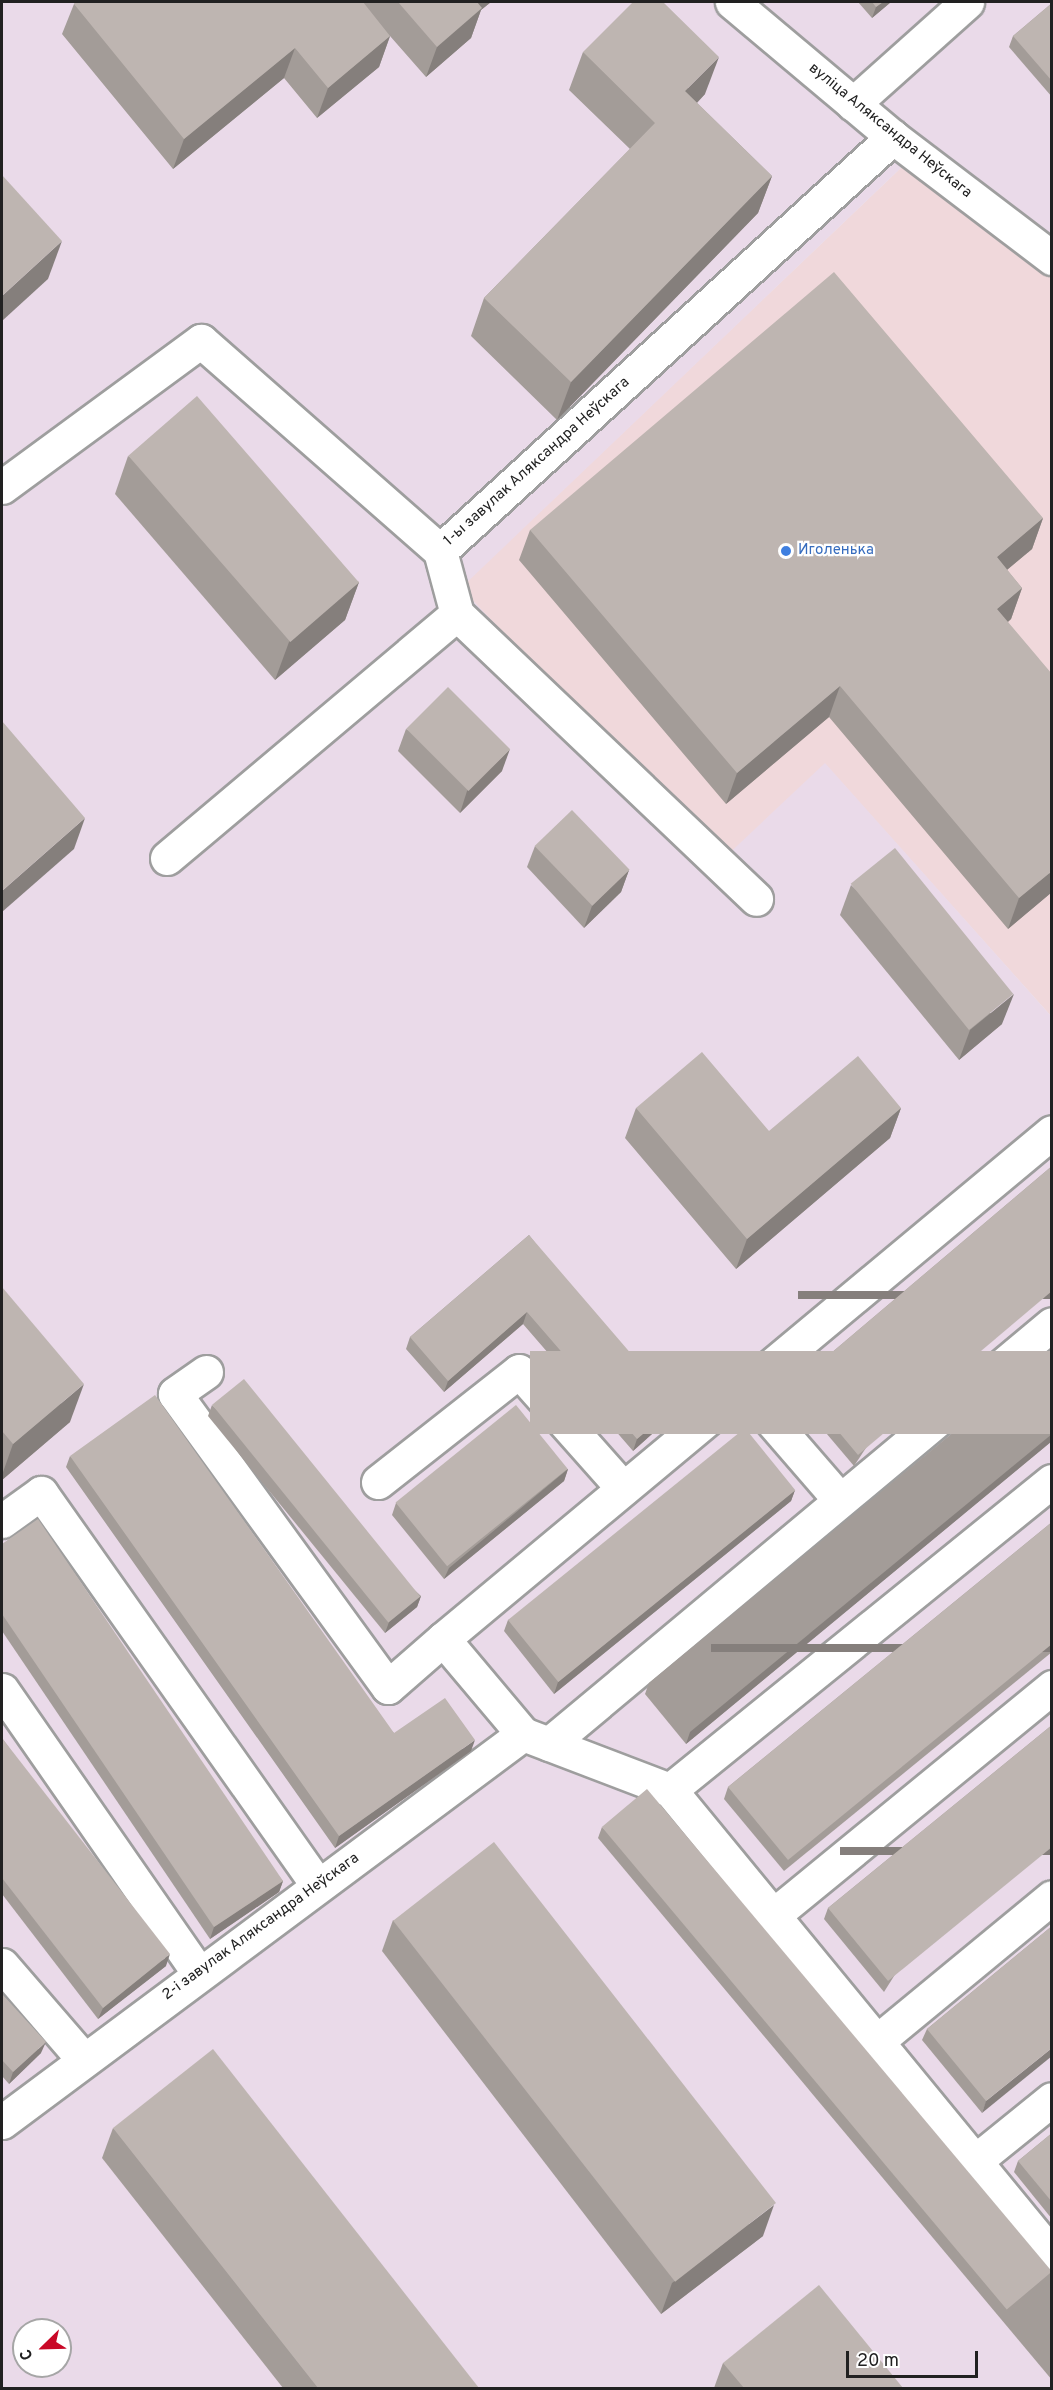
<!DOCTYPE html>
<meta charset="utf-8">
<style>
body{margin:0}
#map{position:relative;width:1053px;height:2390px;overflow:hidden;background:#f1ece8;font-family:Overpass,sans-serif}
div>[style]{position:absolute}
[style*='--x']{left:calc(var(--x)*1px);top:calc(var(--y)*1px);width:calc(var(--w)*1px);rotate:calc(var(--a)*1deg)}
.commercial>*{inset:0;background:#f0d8db}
.industrial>*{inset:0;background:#eadae9}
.roads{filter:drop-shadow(2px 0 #9e9e9e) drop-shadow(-2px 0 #9e9e9e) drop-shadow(0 2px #9e9e9e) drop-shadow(0 -2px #9e9e9e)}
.minor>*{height:33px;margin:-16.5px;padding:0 16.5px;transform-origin:16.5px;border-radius:16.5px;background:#fff}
.wall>*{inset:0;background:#a39c98}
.shaded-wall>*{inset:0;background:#857f7c;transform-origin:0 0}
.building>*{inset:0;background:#beb5b1;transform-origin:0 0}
.dots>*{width:16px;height:16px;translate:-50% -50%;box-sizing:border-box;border:3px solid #fff;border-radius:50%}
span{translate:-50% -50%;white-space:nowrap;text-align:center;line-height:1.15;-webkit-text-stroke:4.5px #fff;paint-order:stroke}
.street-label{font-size:15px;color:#212121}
.shop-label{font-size:15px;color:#366cbe}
.left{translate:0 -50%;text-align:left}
.frame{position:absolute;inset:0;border:3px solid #212121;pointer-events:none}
.north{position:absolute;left:12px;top:2318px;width:60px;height:60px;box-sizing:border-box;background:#fff;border:2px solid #a6a6a6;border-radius:50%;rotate:247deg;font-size:16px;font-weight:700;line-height:24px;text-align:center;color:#212121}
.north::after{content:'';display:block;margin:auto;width:21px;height:27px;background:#c90827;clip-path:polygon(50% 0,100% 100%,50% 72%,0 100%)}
.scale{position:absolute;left:846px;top:2351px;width:132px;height:27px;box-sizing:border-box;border:3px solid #212121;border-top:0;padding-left:8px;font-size:18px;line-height:21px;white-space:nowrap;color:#212121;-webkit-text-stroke:4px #fff;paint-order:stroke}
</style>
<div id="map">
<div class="commercial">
<div style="clip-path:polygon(926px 144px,1051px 254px,1051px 1016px,825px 764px,722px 862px,460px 588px)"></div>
</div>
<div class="industrial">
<div style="clip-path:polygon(evenodd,2px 2px,1051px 2px,1051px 254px,926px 144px,461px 588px,721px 861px,825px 763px,1051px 1016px,1051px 2388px,2px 2388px,2px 2px,24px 2330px,60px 2330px,60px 2366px,24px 2366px,24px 2330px)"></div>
</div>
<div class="roads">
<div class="minor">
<div style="--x:732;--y:2;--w:210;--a:40"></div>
<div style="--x:893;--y:137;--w:200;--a:37.3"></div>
<div style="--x:853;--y:104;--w:153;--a:-41.8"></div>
<div style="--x:2;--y:487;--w:247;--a:-36.3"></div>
<div style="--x:201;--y:341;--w:318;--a:41.3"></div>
<div style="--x:440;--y:551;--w:614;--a:-42.42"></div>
<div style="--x:440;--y:551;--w:65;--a:74.9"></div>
<div style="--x:457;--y:614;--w:413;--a:43.6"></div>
<div style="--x:167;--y:858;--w:379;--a:-40.1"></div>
<div style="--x:206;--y:1372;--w:38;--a:145"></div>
<div style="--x:175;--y:1394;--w:362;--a:54"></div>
<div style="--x:388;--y:1687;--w:73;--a:-41.1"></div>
<div style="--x:443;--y:1639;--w:124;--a:49.9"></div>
<div style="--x:523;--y:1734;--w:157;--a:20.9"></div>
<div style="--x:670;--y:1790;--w:602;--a:50.6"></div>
<div style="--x:743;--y:1388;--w:148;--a:49.1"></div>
<div style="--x:378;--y:1482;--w:179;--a:-38.2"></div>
<div style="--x:519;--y:1371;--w:157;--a:48.4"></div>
<div style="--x:2;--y:1521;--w:48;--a:-35.7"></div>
<div style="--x:41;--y:1493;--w:480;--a:54.8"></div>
<div style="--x:443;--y:1639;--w:792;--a:-39.78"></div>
<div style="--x:2;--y:1690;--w:345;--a:55.2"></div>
<div style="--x:549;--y:1744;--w:655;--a:-39.86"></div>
<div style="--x:670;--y:1790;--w:491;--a:-39"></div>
<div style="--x:770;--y:1918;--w:365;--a:-39.3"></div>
<div style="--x:2;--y:1965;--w:124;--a:49.2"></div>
<div style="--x:875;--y:2043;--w:229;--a:-39.5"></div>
<div style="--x:2;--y:2122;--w:650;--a:-36.68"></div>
<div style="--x:974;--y:2162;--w:100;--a:-38.9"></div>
</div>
</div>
<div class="wall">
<div style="clip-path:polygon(76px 2px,491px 2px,481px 10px,471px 38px,426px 77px,390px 36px,379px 67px,317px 118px,284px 78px,173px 169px,62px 34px,74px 4px)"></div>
<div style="clip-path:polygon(858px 2px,891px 2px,872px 18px)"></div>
<div style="clip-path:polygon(1052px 3px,1052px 97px,1009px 47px,1013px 36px)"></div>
<div style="clip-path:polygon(583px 52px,705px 94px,697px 103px,772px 176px,758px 213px,557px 420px,471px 336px,484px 298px,630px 149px,569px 90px)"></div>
<div style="clip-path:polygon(128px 456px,359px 582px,345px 620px,275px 680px,115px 494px)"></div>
<div style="clip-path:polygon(1043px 518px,1032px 549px,1007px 570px,1022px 588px,1011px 619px,1008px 622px,1052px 892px,1008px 929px,829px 717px,726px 804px,519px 560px,530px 530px)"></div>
<div style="clip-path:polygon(406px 729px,502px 771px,460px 813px,398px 751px)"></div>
<div style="clip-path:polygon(535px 846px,629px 870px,621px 892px,584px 928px,527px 867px)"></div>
<div style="clip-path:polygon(851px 885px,1002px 1024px,959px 1060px,840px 915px)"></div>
<div style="clip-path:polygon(636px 1108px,769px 1131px,901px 1108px,890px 1138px,736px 1269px,625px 1138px)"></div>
<div style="clip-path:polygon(1052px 1166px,854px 1466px,793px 1394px,797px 1382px)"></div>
<div style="clip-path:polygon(529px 1235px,671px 1417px,633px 1451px,523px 1324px,444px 1392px,406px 1349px,410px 1337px)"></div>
<div style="clip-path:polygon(2px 1287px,70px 1422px,2px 1480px)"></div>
<div style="clip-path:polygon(1052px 1351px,1052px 1441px,686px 1744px,645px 1694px,649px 1683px)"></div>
<div style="clip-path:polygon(212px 1405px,421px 1596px,417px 1607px,385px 1633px,208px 1416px)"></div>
<div style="clip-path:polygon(70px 1456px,394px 1733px,471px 1751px,335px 1848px,66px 1467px)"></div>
<div style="clip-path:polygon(568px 1469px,564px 1481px,444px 1579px,392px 1515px,396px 1503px)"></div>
<div style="clip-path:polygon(795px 1490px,791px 1501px,554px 1694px,504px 1631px,508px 1620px)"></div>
<div style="clip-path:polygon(1052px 1522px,1052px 1652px,784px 1871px,724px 1799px,728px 1787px)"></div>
<div style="clip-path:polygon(2px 1544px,283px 1881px,279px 1892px,210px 1939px,2px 1631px)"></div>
<div style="clip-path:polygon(1052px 1725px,884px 1992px,824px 1919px,828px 1908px)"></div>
<div style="clip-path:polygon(2px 1738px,166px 1966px,98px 2019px,2px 1894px)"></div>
<div style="clip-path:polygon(602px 1827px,1052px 2272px,1052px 2380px,598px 1838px)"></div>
<div style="clip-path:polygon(393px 1920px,763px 2236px,661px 2314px,382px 1951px)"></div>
<div style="clip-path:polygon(1052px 1926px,982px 2113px,922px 2040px,927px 2029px)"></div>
<div style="clip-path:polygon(2px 1994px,41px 2053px,9px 2084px,2px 2076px)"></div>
<div style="clip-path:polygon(113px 2128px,479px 2388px,283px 2388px,102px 2158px)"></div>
<div style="clip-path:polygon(1052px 2133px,1052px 2219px,1014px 2172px,1018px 2161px)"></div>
<div style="clip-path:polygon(723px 2363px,903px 2388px,714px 2388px)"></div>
</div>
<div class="shaded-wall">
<div style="clip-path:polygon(471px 2px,491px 2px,481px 10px,471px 38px,426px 77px,437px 47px)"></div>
<div style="clip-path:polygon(883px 2px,891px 2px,872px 18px,876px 7px)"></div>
<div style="clip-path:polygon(390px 36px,379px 67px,317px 118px,328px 88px)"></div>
<div style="clip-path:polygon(295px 48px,284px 78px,173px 169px,184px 139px)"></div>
<div style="clip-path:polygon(719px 57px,705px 94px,672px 129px,685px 91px)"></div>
<div style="clip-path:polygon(772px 176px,758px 213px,557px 420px,571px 382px)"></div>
<div style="clip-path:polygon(62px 241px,48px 279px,2px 321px,2px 296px)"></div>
<div style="clip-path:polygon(1043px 518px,1032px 549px,985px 588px,997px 557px)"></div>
<div style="clip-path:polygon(359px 582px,345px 620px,275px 680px,289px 642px)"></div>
<div style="clip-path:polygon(1022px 588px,1011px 619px,986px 640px,997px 609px)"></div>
<div style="clip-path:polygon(840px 686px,829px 717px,726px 804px,737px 773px)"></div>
<div style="clip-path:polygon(510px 749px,502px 771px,460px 813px,467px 791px)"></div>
<div style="clip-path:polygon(85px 818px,74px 849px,2px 912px,2px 891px)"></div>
<div style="clip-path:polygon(629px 870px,621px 892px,584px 928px,592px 906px)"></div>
<div style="clip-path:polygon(1052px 871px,1052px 892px,1008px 929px,1019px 898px)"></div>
<div style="clip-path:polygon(1014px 994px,1002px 1024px,959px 1060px,970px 1030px)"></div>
<div style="clip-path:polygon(901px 1108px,890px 1138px,736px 1269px,747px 1239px)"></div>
<div style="left:1052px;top:1291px;width:8px;height:254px;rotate:90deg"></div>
<div style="clip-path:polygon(527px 1312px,523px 1324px,444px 1392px,448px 1381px)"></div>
<div style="clip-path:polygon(84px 1384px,70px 1422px,2px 1480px,2px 1475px,13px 1444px)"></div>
<div style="clip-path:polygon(676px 1406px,671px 1417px,633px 1451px,637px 1439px)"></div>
<div style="clip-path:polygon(1052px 1434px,1052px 1441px,686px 1744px,690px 1732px)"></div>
<div style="clip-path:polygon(568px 1469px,564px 1481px,444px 1579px,449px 1568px)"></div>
<div style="clip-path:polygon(795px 1490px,791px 1501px,554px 1694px,558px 1682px)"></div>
<div style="clip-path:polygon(421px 1596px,417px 1607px,385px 1633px,389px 1622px)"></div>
<div style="left:1052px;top:1644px;width:8px;height:341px;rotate:90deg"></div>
<div style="clip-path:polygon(475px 1740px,471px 1751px,335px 1848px,339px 1836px)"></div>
<div style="left:1052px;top:1847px;width:8px;height:212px;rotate:90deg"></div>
<div style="clip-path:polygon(283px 1881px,279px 1892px,210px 1939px,214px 1927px)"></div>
<div style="clip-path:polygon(170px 1954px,166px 1966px,98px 2019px,103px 2008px)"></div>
<div style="clip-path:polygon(46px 2042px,41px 2053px,9px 2084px,13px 2072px)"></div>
<div style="clip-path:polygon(1052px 2048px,1052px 2056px,982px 2113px,986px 2101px)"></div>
<div style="clip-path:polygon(774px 2205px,763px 2236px,661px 2314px,672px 2283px)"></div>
</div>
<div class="building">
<div style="clip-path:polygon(76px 2px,363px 2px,390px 36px,328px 88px,295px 48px,184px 139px,74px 4px)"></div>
<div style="clip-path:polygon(398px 2px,477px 2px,482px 8px,437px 47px)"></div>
<div style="clip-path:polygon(633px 2px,663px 2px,719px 57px,685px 91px,772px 176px,571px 382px,484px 298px,655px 123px,583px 52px)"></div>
<div style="clip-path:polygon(872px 2px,883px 2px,876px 7px)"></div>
<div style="clip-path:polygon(1052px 3px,1052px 81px,1013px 36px)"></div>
<div style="clip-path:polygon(2px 175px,62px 241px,2px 296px)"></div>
<div style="clip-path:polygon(834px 272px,1043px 518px,997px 557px,1022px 588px,997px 609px,1052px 674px,1052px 871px,1019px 898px,840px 686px,737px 773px,530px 530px)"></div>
<div style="left:197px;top:396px;width:247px;height:91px;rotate:49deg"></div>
<div style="left:448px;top:687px;width:88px;height:59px;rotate:45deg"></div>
<div style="clip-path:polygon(2px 721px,85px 818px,2px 891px)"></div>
<div style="left:572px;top:810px;width:83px;height:52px;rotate:46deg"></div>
<div style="left:895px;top:848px;width:188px;height:57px;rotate:51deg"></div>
<div style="clip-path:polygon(702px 1052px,769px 1131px,858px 1056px,901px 1108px,747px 1239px,636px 1108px)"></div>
<div style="clip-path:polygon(1052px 1166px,1052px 1291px,858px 1455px,797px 1382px)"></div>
<div style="clip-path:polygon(529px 1235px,676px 1406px,637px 1439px,527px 1312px,448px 1381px,410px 1337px)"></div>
<div style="clip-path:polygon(2px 1287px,84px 1384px,13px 1444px,2px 1431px)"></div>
<div style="left:1052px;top:1351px;width:83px;height:522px;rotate:90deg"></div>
<div style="left:244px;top:1379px;width:280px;height:41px;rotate:51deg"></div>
<div style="clip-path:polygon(155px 1395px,394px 1733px,445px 1698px,475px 1740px,339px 1836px,70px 1456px)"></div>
<div style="left:516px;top:1405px;width:82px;height:155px;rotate:51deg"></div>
<div style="left:745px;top:1428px;width:80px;height:305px;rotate:51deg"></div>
<div style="clip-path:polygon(38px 1519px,283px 1881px,214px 1927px,2px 1614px,2px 1544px)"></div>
<div style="clip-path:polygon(1052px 1522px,1052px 1644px,788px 1860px,728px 1787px)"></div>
<div style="clip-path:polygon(1052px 1725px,1052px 1847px,888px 1981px,828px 1908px)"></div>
<div style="clip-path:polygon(2px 1738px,170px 1954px,103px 2008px,2px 1878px)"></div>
<div style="left:647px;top:1789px;width:630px;height:59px;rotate:50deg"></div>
<div style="left:494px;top:1842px;width:458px;height:128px;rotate:52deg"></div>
<div style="clip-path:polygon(1052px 1926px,1052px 2048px,986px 2101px,927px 2029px)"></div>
<div style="clip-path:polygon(2px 1994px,46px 2042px,13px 2072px,2px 2060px)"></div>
<div style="clip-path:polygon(213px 2049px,479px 2388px,318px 2388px,113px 2128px)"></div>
<div style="clip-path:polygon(1052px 2133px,1052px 2202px,1018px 2161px)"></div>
<div style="clip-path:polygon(819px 2285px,903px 2388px,744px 2388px,723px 2363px)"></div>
</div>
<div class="dots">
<div style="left:786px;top:551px;background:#3f7fe0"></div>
</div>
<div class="street-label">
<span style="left:890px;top:131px;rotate:39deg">вуліца Аляксандра Неўскага</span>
<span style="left:537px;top:462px;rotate:-42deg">1-ы завулак Аляксандра Неўскага</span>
<span style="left:261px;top:1927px;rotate:-36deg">2-і завулак Аляксандра Неўскага</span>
</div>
<div class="shop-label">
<span class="left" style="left:798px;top:551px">Иголенька</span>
</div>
<div class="frame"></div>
<div class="north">С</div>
<div class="scale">20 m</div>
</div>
